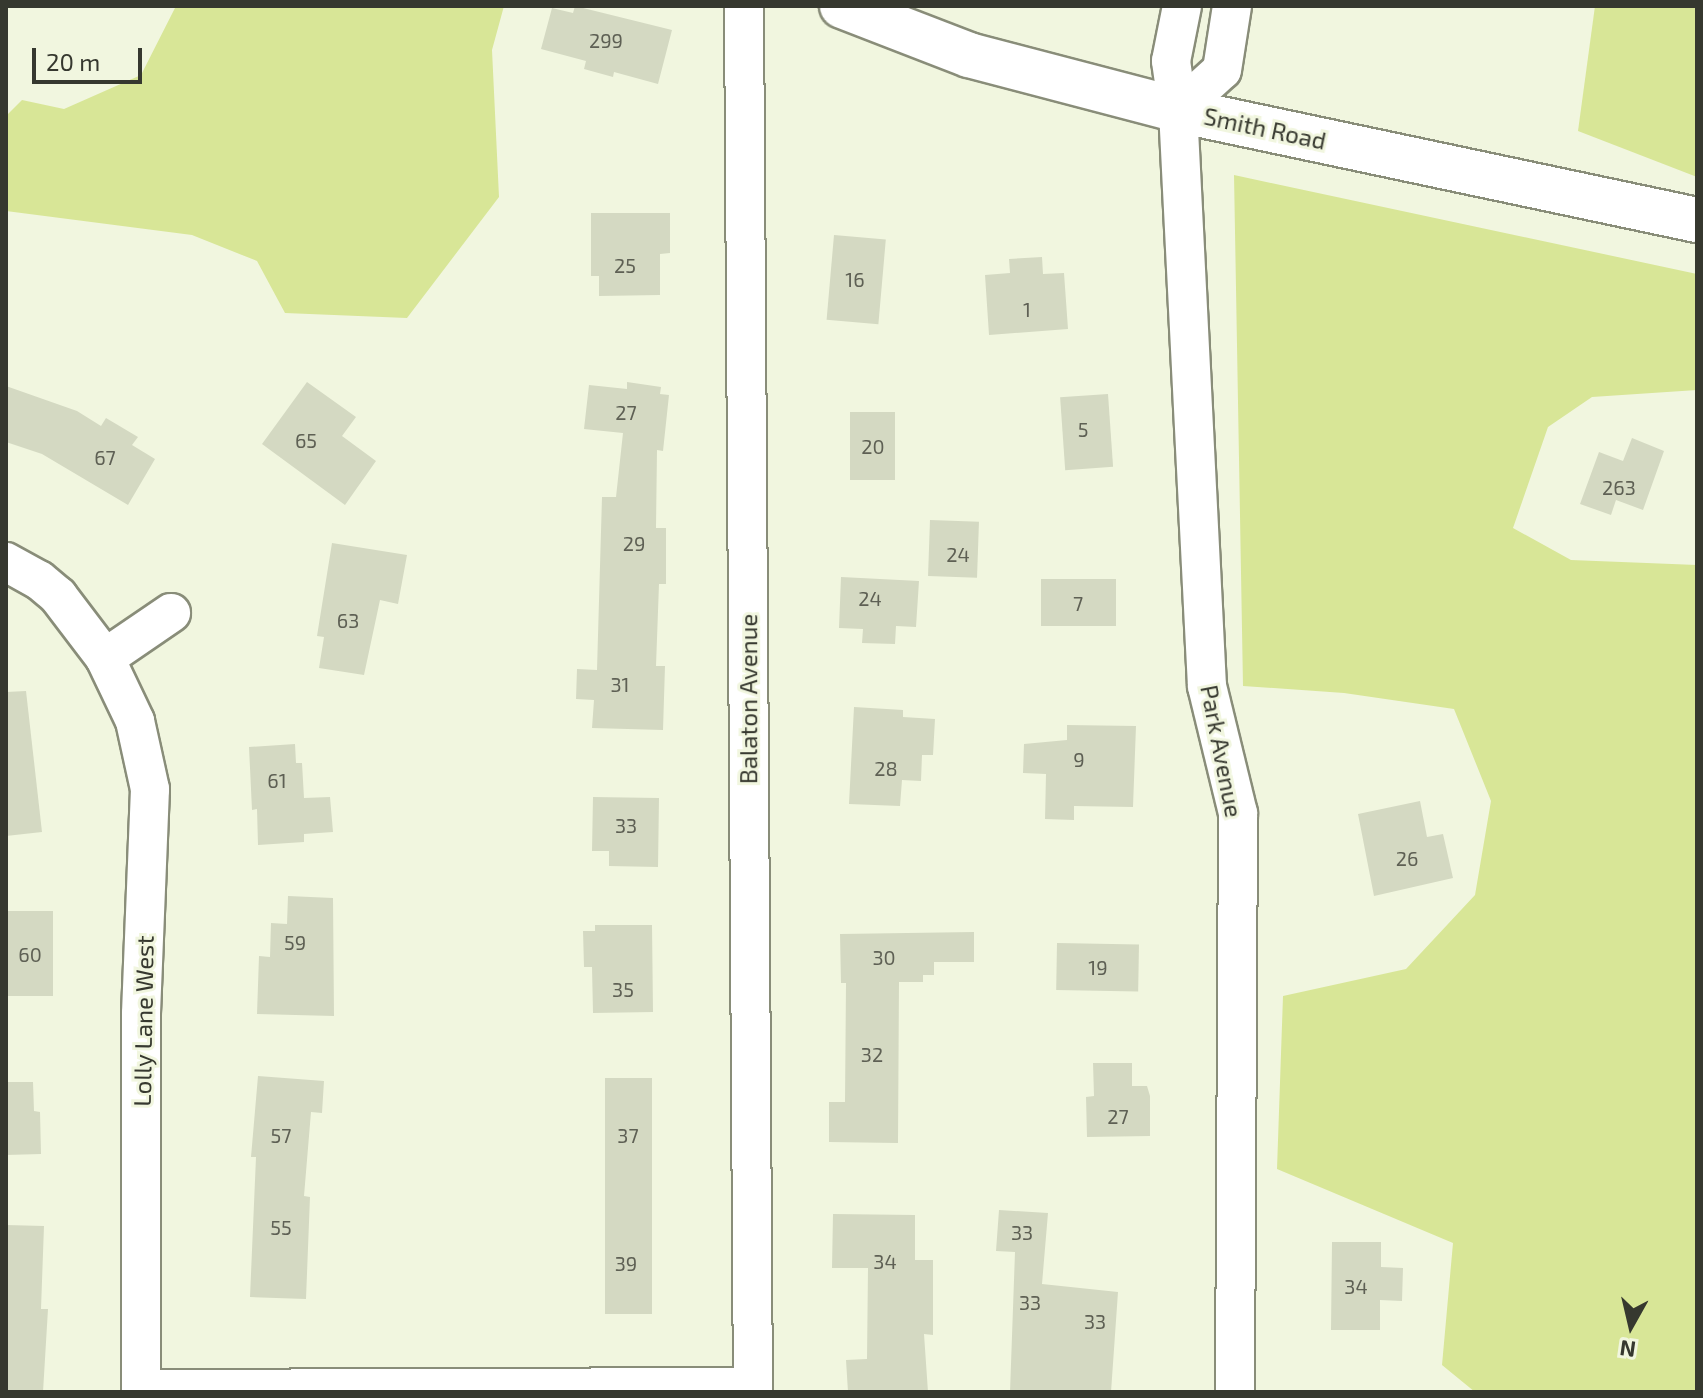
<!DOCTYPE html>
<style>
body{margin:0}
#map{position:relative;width:1703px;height:1398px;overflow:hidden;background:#f1f6df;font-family:"Exo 2",sans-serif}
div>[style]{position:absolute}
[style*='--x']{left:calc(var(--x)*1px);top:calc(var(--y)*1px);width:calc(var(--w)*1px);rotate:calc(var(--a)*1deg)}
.green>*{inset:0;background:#d8e697}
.building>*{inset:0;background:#d4d9c2;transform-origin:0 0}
.roads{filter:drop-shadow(2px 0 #898d79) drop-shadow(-2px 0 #898d79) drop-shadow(0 2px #898d79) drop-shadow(0 -2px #898d79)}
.street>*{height:38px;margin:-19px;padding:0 19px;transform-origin:19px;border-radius:19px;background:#fff}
.secondary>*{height:44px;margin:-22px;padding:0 22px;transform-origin:22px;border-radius:22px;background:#fff}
span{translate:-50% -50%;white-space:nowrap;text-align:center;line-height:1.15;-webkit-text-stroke:6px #f1f6df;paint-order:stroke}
.number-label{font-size:20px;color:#5e6054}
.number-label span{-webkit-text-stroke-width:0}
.street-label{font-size:24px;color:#36382f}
.frame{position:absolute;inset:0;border:8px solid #36382f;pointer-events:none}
.north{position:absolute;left:1591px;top:1286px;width:80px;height:80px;-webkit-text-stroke:6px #f1f6df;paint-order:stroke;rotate:188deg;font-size:22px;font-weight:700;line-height:32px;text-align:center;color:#36382f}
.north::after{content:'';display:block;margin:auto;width:28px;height:36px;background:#36382f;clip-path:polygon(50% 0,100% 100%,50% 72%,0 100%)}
.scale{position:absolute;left:32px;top:48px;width:110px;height:36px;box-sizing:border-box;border:4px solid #36382f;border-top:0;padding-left:10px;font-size:24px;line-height:28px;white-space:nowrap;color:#36382f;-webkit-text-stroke:6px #f1f6df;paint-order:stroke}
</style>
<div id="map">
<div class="green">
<div style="clip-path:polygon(176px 6px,504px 6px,492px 50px,499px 197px,407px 318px,285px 313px,257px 261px,192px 235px,6px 211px,6px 116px,22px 100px,64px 109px,141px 75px)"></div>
<div style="clip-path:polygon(1595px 6px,1697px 6px,1697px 177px,1578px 131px)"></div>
<div style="clip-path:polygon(1234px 175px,1697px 274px,1697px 390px,1592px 397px,1548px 427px,1513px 528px,1571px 560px,1697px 565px,1697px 1392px,1475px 1392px,1442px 1365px,1453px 1243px,1277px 1169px,1283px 996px,1406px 969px,1475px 895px,1491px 801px,1454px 709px,1344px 693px,1243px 686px)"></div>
</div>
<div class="building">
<div style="clip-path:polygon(575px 6px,672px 30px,658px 84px,614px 72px,613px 77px,584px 69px,586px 61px,541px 49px,552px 8px,573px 13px)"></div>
<div style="clip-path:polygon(591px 213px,670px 213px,670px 253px,660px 254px,660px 295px,599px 296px,599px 276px,591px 276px)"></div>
<div style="left:834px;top:235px;width:52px;height:85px;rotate:5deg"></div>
<div style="clip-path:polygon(1042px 257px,1043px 274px,1064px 273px,1068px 329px,989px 335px,985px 275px,1010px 273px,1009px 259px)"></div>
<div style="clip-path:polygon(307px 382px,356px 417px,342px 436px,376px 461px,345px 505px,262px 444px)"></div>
<div style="clip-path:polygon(627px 382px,661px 387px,660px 394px,669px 395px,663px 451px,657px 450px,656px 528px,666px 528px,666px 584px,659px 584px,656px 666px,665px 666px,663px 730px,592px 728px,594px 700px,576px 699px,577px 669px,597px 670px,602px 497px,616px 497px,623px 433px,584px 429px,589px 385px,627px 389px)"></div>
<div style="clip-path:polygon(6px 386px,77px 411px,101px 426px,106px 418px,138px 437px,132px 445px,155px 459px,128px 505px,42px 454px,6px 442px)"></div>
<div style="left:1108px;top:394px;width:73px;height:48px;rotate:86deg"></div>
<div style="left:850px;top:412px;width:45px;height:68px"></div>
<div style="clip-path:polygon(1632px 438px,1664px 451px,1643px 510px,1616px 500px,1611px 515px,1580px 504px,1599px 452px,1623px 461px)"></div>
<div style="left:930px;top:520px;width:49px;height:56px;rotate:2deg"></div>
<div style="clip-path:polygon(332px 543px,407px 555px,398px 604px,380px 600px,364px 675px,319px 668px,324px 637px,317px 636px)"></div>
<div style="clip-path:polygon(841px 577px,919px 581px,916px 627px,896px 626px,895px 644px,862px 643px,863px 629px,839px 628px)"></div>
<div style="left:1041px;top:579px;width:75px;height:47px"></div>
<div style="clip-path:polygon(26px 691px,42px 832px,6px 836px,6px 692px)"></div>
<div style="clip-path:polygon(854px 707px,903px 710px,903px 717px,935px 719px,933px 755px,922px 755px,921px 781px,902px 780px,900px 806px,849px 804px)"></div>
<div style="clip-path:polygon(1067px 725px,1136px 726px,1133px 807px,1074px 806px,1074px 820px,1045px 819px,1046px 774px,1023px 773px,1024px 744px,1067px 740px)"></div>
<div style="clip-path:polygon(295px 744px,296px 763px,302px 763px,304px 798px,330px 797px,333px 832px,304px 834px,304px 842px,258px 845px,257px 809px,252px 810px,249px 747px)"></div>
<div style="clip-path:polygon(593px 797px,659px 798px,658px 867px,609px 866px,609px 851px,592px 851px)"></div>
<div style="clip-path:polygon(1420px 801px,1427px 837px,1443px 834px,1453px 878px,1374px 896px,1358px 814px)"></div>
<div style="clip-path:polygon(288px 896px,333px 898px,334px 1016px,257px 1014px,259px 956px,270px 957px,271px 923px,287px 924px)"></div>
<div style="left:6px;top:911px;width:47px;height:85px"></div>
<div style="clip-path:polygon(595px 925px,652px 925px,653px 1012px,593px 1013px,592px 967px,584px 967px,583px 931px,595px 931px)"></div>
<div style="clip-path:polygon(974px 932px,974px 962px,934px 962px,934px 975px,923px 975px,923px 982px,899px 982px,898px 1143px,829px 1142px,829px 1102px,845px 1102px,846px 983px,841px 983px,840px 934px)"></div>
<div style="left:1057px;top:943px;width:82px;height:47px;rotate:1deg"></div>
<div style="clip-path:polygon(1093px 1063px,1132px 1063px,1132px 1086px,1147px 1086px,1150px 1096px,1150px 1136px,1087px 1137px,1086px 1097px,1094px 1096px)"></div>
<div style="clip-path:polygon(258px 1076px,324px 1081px,322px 1113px,311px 1112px,304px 1196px,310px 1197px,306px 1299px,250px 1297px,256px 1157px,251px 1157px)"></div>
<div style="left:605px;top:1078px;width:47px;height:236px"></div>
<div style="clip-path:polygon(6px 1082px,33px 1082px,34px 1111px,40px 1112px,41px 1154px,6px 1155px)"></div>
<div style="clip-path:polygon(999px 1210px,1048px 1213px,1042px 1284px,1118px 1292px,1111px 1392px,1010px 1392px,1015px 1252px,996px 1251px)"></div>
<div style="clip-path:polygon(833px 1214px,915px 1215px,915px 1260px,933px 1260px,933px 1335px,924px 1334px,928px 1392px,848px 1392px,846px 1360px,867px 1359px,868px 1268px,832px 1268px)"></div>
<div style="clip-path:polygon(6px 1225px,44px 1226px,41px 1309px,48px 1309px,43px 1392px,6px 1392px)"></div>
<div style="clip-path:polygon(1332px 1242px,1381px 1242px,1381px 1267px,1403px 1268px,1402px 1301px,1380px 1300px,1380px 1330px,1331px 1330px)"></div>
</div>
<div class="roads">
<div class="street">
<div style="--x:744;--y:6;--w:1386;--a:89.63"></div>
<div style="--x:1182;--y:6;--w:56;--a:101.3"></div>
<div style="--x:1171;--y:61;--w:49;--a:81.9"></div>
<div style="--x:1178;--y:110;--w:577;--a:87.12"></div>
<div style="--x:1207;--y:686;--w:131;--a:76.3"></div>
<div style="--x:1238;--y:813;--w:579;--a:90.3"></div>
<div style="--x:1178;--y:110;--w:59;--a:-42.3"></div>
<div style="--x:1222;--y:70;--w:65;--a:-81.1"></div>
<div style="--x:6;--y:562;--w:38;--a:29"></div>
<div style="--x:39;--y:580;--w:25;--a:40"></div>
<div style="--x:58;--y:596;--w:78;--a:52.8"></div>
<div style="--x:105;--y:658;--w:70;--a:64.5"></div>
<div style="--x:135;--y:721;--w:70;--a:77.6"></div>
<div style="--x:150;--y:789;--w:225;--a:92.3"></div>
<div style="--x:141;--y:1014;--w:378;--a:90"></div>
<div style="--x:105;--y:658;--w:80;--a:-34.3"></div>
<div style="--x:141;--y:1389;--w:612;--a:-0.19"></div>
</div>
<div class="secondary">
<div style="--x:842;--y:6;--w:136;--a:21.1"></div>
<div style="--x:969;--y:55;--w:216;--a:14.7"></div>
<div style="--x:1178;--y:110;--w:531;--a:11.97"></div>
</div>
</div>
<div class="number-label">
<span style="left:606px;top:40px">299</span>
<span style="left:625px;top:265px">25</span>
<span style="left:855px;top:279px">16</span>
<span style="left:1027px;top:309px">1</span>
<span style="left:626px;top:412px">27</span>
<span style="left:1083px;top:429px">5</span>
<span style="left:306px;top:440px">65</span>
<span style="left:873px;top:446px">20</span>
<span style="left:105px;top:457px">67</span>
<span style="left:1619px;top:487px">263</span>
<span style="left:634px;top:543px">29</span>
<span style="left:958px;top:554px">24</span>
<span style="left:870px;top:598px">24</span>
<span style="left:1078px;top:603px">7</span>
<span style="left:348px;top:620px">63</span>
<span style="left:620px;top:684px">31</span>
<span style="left:1079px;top:759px">9</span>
<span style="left:886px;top:768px">28</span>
<span style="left:277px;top:780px">61</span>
<span style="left:626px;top:825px">33</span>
<span style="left:1407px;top:858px">26</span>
<span style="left:295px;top:942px">59</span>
<span style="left:30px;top:954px">60</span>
<span style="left:884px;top:957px">30</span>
<span style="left:1098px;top:967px">19</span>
<span style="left:623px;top:989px">35</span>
<span style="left:872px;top:1054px">32</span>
<span style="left:1118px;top:1116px">27</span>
<span style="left:281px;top:1135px">57</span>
<span style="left:628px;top:1135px">37</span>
<span style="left:281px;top:1227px">55</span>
<span style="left:1022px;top:1232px">33</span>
<span style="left:885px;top:1261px">34</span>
<span style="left:626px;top:1263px">39</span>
<span style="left:1356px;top:1286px">34</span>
<span style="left:1030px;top:1302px">33</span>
<span style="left:1095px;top:1321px">33</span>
</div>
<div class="street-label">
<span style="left:1265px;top:128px;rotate:12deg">Smith Road</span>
<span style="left:748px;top:699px;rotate:-90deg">Balaton Avenue</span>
<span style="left:1222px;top:751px;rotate:79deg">Park Avenue</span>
<span style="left:143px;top:1021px;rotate:-89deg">Lolly Lane West</span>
</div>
<div class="frame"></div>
<div class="north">N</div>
<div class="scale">20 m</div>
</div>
